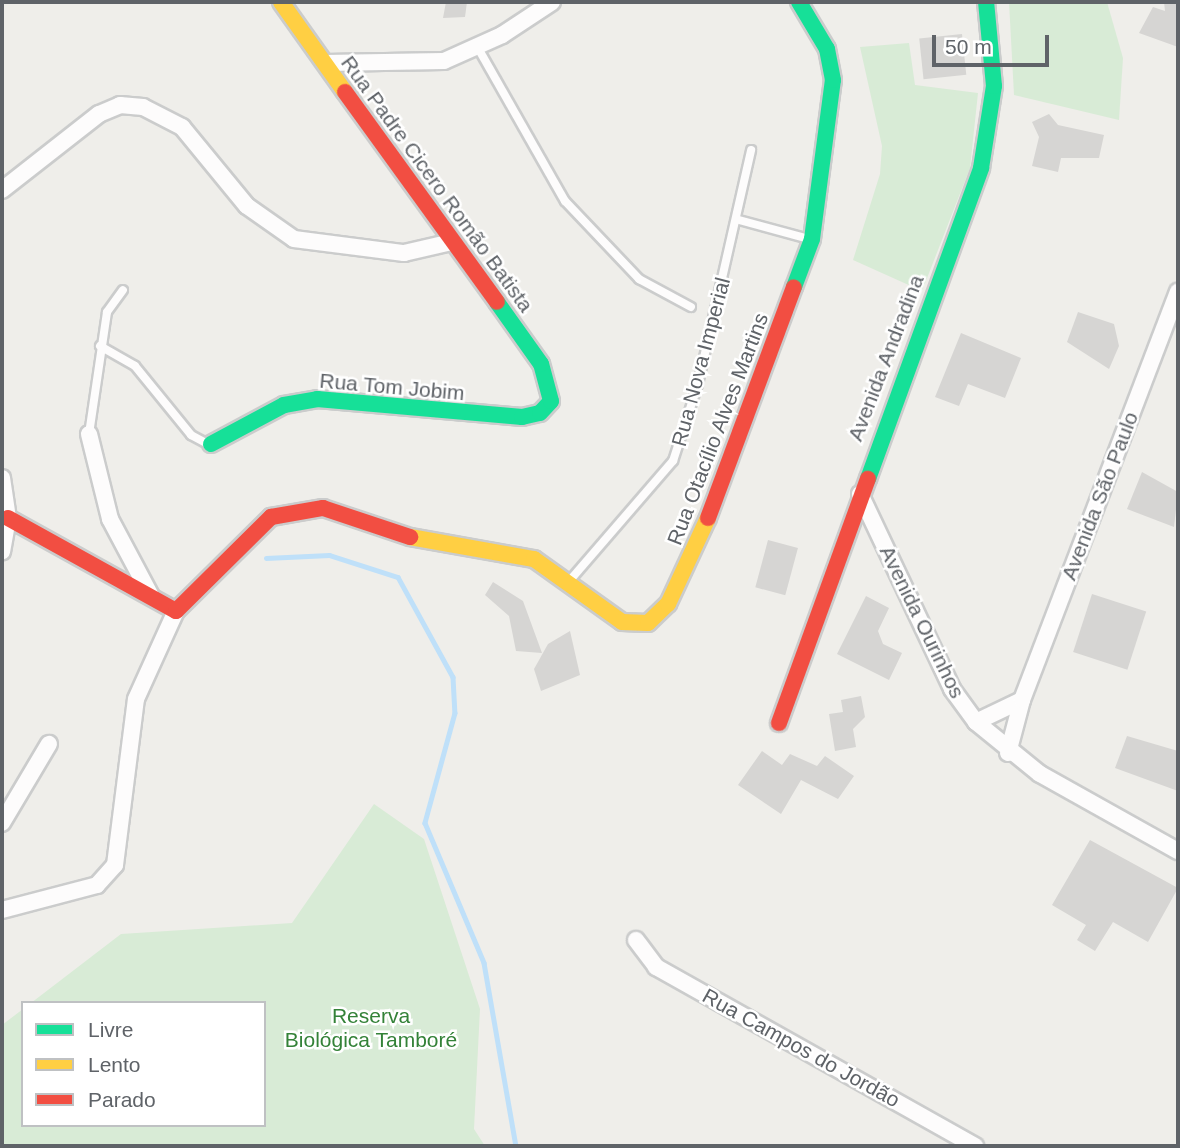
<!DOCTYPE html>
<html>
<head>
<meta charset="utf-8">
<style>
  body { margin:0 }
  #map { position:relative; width:1180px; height:1148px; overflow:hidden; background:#efeeea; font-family:Helvetica,sans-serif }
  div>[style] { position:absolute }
  .green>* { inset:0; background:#d8ebd6 }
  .stream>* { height:4.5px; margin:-2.25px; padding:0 2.25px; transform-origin:2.25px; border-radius:2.25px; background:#bfe0f9 }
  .building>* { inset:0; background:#d6d5d3; transform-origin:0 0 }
  .roads { filter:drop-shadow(2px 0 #cbcccc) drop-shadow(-2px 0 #cbcccc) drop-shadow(0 2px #cbcccc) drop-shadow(0 -2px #cbcccc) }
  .lane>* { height:8px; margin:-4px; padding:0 4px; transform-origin:4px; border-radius:4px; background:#fdfcfc }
  .street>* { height:16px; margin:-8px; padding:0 8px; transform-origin:8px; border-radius:8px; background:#fdfcfc }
  .fast>* { height:16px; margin:-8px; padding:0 8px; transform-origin:8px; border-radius:8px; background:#16e098 }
  .slow>* { height:16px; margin:-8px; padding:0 8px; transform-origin:8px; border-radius:8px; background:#ffcf43 }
  .jam>* { height:16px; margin:-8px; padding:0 8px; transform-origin:8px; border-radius:8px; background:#f24e42 }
  span { translate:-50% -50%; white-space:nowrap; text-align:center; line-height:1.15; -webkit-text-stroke:5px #fff; paint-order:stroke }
  .street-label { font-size:21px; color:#5f6368 }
  .park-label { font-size:21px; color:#348238 }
  .frame { position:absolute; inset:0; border:4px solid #5f6368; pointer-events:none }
  .legend { position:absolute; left:21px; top:1001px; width:245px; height:126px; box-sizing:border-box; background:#fff; border:2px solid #bfc1c3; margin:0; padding:9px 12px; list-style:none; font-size:21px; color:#5f6368 }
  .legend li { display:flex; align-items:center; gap:14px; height:35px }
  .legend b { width:35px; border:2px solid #bfc1c3 }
  .scale { position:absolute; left:932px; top:35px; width:117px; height:32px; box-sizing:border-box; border:4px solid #5f6368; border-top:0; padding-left:9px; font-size:21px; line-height:24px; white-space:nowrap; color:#5f6368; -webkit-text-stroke:5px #fff; paint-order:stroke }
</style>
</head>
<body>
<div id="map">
  <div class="green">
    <i style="clip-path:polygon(1009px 2px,1107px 2px,1123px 58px,1119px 120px,1014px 95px)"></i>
    <i style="clip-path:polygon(909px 43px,915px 85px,978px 93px,970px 168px,922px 291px,853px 260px,880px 174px,882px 146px,860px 47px)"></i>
    <i style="clip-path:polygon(374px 804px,424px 839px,480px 1009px,474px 1129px,485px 1146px,2px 1146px,2px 1025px,23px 1009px,23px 1125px,264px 1125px,264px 1003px,31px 1003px,121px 934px,292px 923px)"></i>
  </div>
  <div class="stream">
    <i style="left:266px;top:558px;width:63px;rotate:-2.7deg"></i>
    <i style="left:329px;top:555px;width:72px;rotate:17.7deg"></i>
    <i style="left:398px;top:577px;width:114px;rotate:61.2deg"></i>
    <i style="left:453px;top:677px;width:36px;rotate:87deg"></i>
    <i style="left:455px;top:713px;width:114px;rotate:105.3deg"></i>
    <i style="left:425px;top:823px;width:152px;rotate:67.1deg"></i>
    <i style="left:484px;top:963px;width:186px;rotate:80.1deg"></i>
  </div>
  <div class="building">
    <i style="clip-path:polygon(446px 2px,467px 2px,465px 17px,443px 18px)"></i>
    <i style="clip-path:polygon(1164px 2px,1178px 2px,1178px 47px,1139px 33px,1153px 7px,1165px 11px)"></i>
    <i style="left:962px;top:34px;width:41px;height:43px;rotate:84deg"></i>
    <i style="clip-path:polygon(1049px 114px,1058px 125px,1104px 135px,1099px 158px,1061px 158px,1058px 172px,1032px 166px,1039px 137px,1032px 122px)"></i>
    <i style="clip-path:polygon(1078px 312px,1114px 324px,1119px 346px,1109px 369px,1067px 342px)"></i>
    <i style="clip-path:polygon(961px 333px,1021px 358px,1005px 398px,968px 384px,959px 406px,935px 397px)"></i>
    <i style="clip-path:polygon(1142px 472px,1178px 492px,1174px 527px,1127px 509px)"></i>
    <i style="left:768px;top:540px;width:31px;height:49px;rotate:15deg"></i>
    <i style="clip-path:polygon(493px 582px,523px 601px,542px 653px,516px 651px,509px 616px,485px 595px)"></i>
    <i style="left:1092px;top:594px;width:57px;height:61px;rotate:18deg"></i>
    <i style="clip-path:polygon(866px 596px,889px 608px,878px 631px,883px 644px,902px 653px,889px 680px,837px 654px)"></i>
    <i style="clip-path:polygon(570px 631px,580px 675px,541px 691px,534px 669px,548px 644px)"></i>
    <i style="clip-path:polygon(861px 696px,865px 717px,853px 729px,856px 747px,835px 751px,829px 714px,843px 712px,841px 700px)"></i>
    <i style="clip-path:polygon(1127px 736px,1178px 751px,1178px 791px,1115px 768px)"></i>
    <i style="clip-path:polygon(762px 751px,782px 765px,790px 754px,817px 766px,825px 756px,854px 776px,838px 799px,801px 780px,781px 814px,738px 785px)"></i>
    <i style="clip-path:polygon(1090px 840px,1178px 888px,1148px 942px,1113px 922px,1095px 951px,1077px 940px,1086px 925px,1052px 905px)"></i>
  </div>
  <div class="roads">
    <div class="lane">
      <i style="left:478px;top:48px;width:176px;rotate:60.4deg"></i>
      <i style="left:565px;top:201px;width:108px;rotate:46.5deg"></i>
      <i style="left:639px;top:279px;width:59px;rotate:28.3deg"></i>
      <i style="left:739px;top:220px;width:73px;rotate:15.2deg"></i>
      <i style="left:100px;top:346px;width:40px;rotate:29.7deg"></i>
      <i style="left:135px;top:366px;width:89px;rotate:50.9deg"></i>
      <i style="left:191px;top:435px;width:19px;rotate:28deg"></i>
      <i style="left:89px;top:434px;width:123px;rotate:-81.6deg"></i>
      <i style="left:107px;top:312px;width:27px;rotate:-54deg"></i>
      <i style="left:571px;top:579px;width:156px;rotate:-49.2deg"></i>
      <i style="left:673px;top:461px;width:81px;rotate:-72deg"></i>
      <i style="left:698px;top:384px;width:240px;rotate:-77.2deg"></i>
    </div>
    <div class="street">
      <i style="left:325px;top:63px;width:119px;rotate:-1deg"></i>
      <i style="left:444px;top:61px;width:64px;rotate:-24.1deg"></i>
      <i style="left:502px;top:35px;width:60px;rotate:-33.4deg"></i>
      <i style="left:2px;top:190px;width:123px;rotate:-38.1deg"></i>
      <i style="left:99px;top:114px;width:23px;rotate:-23deg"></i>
      <i style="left:120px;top:105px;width:23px;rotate:5deg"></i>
      <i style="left:143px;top:107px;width:44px;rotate:27.1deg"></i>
      <i style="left:182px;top:127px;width:102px;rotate:50.6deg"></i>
      <i style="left:247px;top:206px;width:57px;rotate:35.1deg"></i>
      <i style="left:294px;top:239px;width:111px;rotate:7.3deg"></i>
      <i style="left:404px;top:253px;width:49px;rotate:-12.9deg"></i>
      <i style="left:89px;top:434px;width:88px;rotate:76.1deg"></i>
      <i style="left:110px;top:519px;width:87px;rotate:62deg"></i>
      <i style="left:2px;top:478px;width:40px;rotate:81.5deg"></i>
      <i style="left:8px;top:518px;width:34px;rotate:100deg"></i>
      <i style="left:860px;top:494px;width:216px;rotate:64.7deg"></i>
      <i style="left:952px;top:689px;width:41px;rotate:54deg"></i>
      <i style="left:976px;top:722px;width:82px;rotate:39.1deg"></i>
      <i style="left:1040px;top:774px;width:158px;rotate:29.2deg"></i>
      <i style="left:976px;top:722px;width:51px;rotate:-25.6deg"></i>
      <i style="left:1008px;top:753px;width:55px;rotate:-75.2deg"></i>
      <i style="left:1022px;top:700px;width:437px;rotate:-69.1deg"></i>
      <i style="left:2px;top:823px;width:92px;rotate:-59.3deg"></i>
      <i style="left:2px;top:910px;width:98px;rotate:-14.7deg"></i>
      <i style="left:97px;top:885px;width:27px;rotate:-48deg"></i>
      <i style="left:115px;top:865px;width:167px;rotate:-82.8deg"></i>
      <i style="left:136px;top:699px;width:97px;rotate:-65.6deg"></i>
      <i style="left:636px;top:940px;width:34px;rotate:53deg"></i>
      <i style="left:656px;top:967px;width:366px;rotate:29.3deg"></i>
    </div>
    <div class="fast">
      <i style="left:794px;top:287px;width:51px;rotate:-69.4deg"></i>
      <i style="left:812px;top:239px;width:160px;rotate:-82.5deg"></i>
      <i style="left:833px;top:80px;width:32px;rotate:-101deg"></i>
      <i style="left:827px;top:49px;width:55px;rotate:-120.8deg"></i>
      <i style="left:211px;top:444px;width:83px;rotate:-28.1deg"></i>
      <i style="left:284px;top:405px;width:34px;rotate:-10deg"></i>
      <i style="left:317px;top:399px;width:206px;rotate:5deg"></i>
      <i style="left:522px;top:417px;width:18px;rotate:-13deg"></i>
      <i style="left:540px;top:413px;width:16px;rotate:-47deg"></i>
      <i style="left:551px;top:401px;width:38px;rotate:-105deg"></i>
      <i style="left:541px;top:364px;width:76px;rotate:-125.4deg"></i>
      <i style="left:868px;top:479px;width:331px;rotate:-70deg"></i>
      <i style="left:981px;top:168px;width:83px;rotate:-81deg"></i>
      <i style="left:994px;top:86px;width:84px;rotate:-95.4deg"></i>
    </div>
    <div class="slow">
      <i style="left:281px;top:2px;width:110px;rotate:54.6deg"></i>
      <i style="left:410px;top:537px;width:126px;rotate:10.1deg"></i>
      <i style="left:534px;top:559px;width:108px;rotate:35.6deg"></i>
      <i style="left:622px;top:622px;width:26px;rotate:2deg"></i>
      <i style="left:648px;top:623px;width:28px;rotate:-44deg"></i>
      <i style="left:668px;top:604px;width:95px;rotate:-65.1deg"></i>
    </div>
    <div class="jam">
      <i style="left:345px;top:92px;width:259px;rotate:54.1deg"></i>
      <i style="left:8px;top:518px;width:192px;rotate:29deg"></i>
      <i style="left:176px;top:611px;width:134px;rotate:-44.7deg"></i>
      <i style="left:271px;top:517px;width:53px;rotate:-9.8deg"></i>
      <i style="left:323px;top:508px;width:92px;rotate:18.4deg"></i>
      <i style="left:708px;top:518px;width:246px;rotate:-69.6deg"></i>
      <i style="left:779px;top:723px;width:260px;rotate:-70deg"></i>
    </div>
  </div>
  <div class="street-label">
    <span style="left:437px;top:184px;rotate:54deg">Rua Padre Cicero Romão Batista</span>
    <span style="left:886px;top:358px;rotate:-69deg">Avenida Andradina</span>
    <span style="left:701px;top:362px;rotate:-75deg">Rua Nova Imperial</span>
    <span style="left:392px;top:387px;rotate:5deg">Rua Tom Jobim</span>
    <span style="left:718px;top:429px;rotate:-69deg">Rua Otacílio Alves Martins</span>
    <span style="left:1100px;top:496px;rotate:-69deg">Avenida São Paulo</span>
    <span style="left:922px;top:622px;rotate:64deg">Avenida Ourinhos</span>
    <span style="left:801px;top:1048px;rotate:29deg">Rua Campos do Jordão</span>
  </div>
  <div class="park-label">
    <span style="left:371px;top:1028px">Reserva<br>Biológica Tamboré</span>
  </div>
  <div class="frame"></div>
  <ul class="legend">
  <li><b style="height:9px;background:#16e098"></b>Livre</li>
  <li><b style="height:9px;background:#ffcf43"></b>Lento</li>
  <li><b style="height:9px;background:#f24e42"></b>Parado</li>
  </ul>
  <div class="scale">50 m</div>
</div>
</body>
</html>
